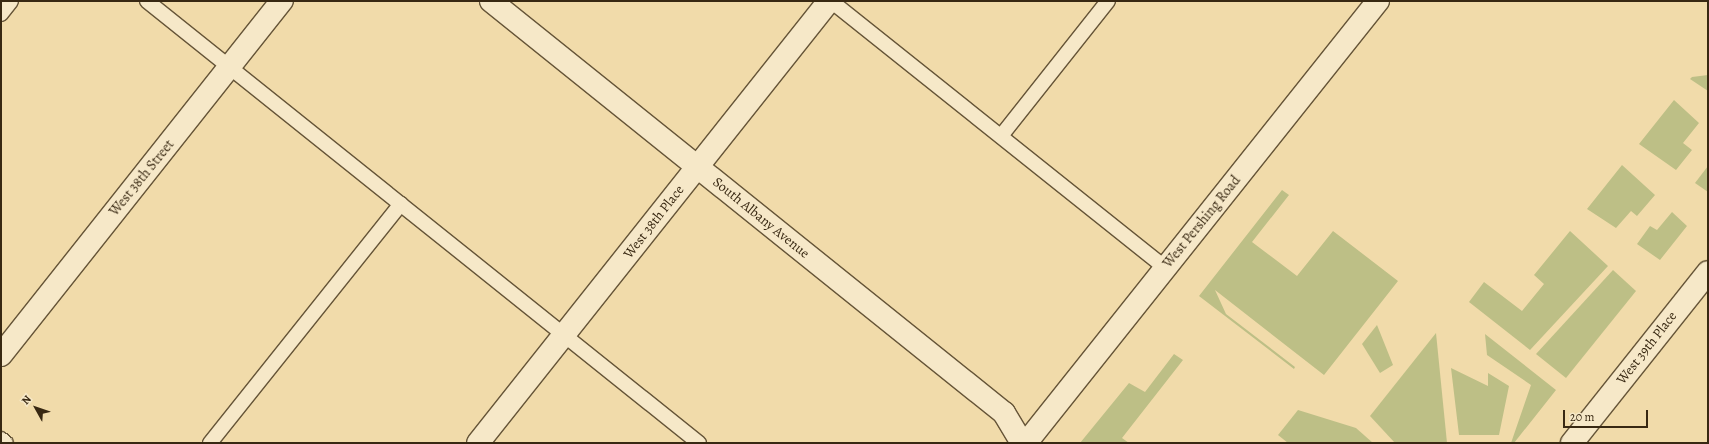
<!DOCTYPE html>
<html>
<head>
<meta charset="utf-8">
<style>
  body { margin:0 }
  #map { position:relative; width:1709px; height:444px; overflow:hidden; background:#f1dbaa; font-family:Alegreya,serif }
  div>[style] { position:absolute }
  .green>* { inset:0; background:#bdbf86 }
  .roads { filter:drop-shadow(1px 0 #665538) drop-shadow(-1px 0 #665538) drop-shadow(0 1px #665538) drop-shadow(0 -1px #665538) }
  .service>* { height:14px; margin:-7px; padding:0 7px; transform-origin:7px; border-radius:7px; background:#f6e8c8 }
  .minor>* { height:22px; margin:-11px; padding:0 11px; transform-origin:11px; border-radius:11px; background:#f6e8c8 }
  .tertiary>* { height:22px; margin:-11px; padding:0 11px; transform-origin:11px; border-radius:11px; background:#f6e8c8 }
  span { translate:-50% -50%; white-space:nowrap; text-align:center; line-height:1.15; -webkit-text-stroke:4px #f6e8c8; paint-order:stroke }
  .street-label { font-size:14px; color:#382812 }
  .frame { position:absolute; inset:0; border:2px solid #382812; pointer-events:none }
  .north { position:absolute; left:16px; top:388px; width:40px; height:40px; -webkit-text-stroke:3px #f6e8c8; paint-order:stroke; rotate:310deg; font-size:11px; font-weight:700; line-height:16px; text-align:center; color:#382812 }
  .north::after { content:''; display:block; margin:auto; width:14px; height:18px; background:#382812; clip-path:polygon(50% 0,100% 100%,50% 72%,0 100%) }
  .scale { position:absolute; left:1563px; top:410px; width:85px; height:18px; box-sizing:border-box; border:2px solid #382812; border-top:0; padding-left:5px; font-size:12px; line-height:14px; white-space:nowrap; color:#382812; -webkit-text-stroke:3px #f6e8c8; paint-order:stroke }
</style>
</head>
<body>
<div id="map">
  <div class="green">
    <i style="clip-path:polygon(1708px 75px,1708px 91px,1690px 79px,1692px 77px)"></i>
    <i style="clip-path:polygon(1674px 100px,1699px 123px,1683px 143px,1692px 150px,1676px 170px,1639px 144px)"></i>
    <i style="clip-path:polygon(1622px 165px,1655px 195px,1637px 216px,1631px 211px,1616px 228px,1587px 209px)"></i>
    <i style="clip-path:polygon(1708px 166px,1708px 192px,1695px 183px)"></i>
    <i style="clip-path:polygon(1282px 190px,1289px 195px,1252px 242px,1297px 276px,1333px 231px,1398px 281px,1324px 375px,1215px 290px,1226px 314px,1295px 367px,1294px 369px,1199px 296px)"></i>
    <i style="clip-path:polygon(1672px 212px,1687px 226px,1660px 260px,1637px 244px,1650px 226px,1657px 230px)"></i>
    <i style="clip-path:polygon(1570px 231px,1608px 266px,1530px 350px,1469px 302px,1484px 282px,1522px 311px,1544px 284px,1534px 275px)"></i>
    <i style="clip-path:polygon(1613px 270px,1636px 291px,1566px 378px,1536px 354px)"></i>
    <i style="clip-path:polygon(1377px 325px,1393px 365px,1380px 373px,1362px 344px)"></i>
    <i style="clip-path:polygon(1436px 333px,1447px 443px,1395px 443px,1370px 416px)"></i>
    <i style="clip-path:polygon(1485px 334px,1556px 390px,1514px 443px,1511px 443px,1531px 385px,1487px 355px)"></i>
    <i style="clip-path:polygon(1174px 354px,1183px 360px,1122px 438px,1129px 443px,1080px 443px,1129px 383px,1145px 392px)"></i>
    <i style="clip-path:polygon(1451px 368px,1488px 386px,1488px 373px,1509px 386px,1499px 435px,1459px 435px)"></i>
    <i style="clip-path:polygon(1298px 410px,1356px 428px,1373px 443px,1288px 443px,1278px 435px)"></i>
  </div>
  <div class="roads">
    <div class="service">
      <i style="left:147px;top:1px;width:707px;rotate:38.69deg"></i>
      <i style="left:831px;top:1px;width:428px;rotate:38.6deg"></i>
      <i style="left:1px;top:14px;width:16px;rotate:-52deg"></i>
      <i style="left:1001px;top:136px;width:172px;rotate:-51.6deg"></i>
      <i style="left:1px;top:439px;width:6px;rotate:39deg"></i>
      <i style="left:210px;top:443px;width:306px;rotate:-51.4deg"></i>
    </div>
    <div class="minor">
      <i style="left:491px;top:1px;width:658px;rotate:38.77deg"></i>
      <i style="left:1004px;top:413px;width:35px;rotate:59deg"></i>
      <i style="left:1px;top:355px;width:452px;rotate:-51.6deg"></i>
      <i style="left:478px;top:443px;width:564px;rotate:-51.55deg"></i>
      <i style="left:1572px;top:443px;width:218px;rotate:-51.5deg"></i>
    </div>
    <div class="tertiary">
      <i style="left:1026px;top:443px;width:565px;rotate:-51.47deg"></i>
    </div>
  </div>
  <div class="street-label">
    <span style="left:142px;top:178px;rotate:-51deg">West 38th Street</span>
    <span style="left:761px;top:218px;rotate:39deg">South Albany Avenue</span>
    <span style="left:654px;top:222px;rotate:-52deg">West 38th Place</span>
    <span style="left:1202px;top:222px;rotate:-51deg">West Pershing Road</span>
    <span style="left:1647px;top:348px;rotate:-52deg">West 39th Place</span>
  </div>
  <div class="frame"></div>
  <div class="north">N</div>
  <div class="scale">20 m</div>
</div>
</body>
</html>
